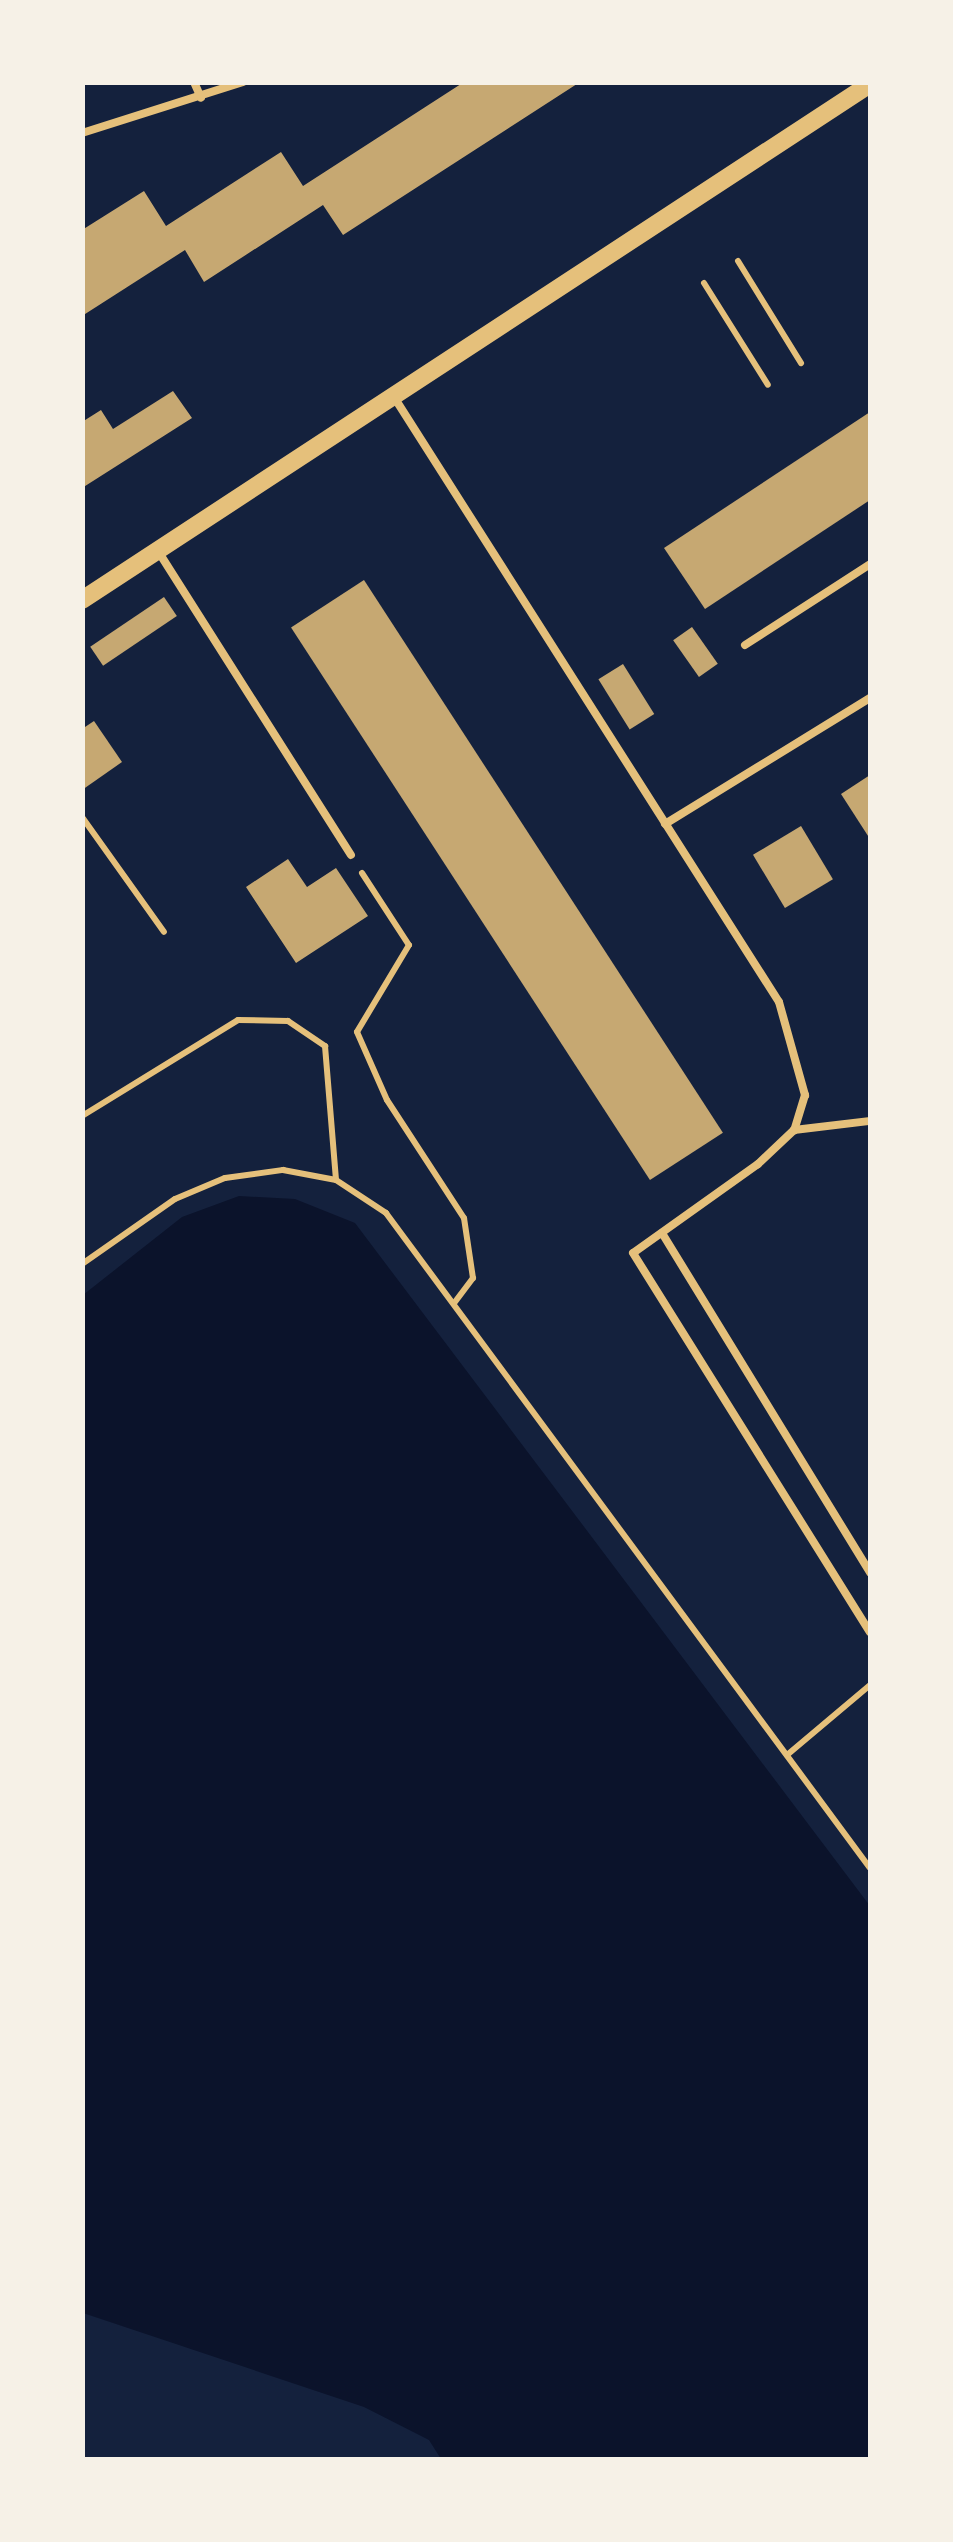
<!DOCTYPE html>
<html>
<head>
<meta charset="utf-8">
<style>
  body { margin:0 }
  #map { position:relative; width:953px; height:2542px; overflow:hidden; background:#14213d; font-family:Helvetica,sans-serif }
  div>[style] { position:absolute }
  .water>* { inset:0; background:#0b132b }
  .building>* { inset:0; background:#c6a872; transform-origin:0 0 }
  .path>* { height:6px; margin:-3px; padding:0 3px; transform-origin:3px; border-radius:3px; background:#e5c07b }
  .service>* { height:8px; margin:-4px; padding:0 4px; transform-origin:4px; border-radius:4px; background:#e5c07b }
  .tertiary>* { height:18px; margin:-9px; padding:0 9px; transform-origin:9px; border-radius:9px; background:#e5c07b }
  span { translate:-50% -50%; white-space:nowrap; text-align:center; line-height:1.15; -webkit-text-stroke:10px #f6f1e7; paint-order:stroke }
  .frame { position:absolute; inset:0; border:85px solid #f6f1e7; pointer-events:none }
</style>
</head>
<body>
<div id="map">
  <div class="water">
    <i style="clip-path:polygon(239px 1196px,295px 1199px,355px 1223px,870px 1906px,870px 2459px,441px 2459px,429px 2440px,364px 2407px,83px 2313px,83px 1295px,182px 1217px)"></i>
  </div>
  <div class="building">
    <i style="clip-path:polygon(464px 82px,580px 82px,343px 235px,323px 205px,204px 282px,185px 250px,82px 316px,82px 230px,144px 191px,166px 226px,281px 152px,303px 186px)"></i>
    <i style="clip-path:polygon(173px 391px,192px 418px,82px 488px,82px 422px,101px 410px,113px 429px)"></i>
    <i style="clip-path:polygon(870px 412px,870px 500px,705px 609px,664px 548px)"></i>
    <i style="left:364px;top:580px;width:659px;height:87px;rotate:57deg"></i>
    <i style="left:164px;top:597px;width:23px;height:89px;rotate:56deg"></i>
    <i style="left:692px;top:627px;width:45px;height:23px;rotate:55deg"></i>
    <i style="left:623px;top:664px;width:59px;height:29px;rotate:58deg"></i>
    <i style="clip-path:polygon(94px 721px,122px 762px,82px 790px,82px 729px)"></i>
    <i style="clip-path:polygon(870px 775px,870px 839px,841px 794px)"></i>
    <i style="left:801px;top:826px;width:62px;height:56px;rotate:59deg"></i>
    <i style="clip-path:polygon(288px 859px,307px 887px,336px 868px,368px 916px,296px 963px,246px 887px)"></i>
  </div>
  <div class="path">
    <i style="left:738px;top:261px;width:120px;rotate:58.3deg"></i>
    <i style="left:704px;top:283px;width:120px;rotate:57.9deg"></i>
    <i style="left:82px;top:817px;width:141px;rotate:54.5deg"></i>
    <i style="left:362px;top:873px;width:86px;rotate:56.9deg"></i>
    <i style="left:409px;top:945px;width:101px;rotate:120.9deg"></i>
    <i style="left:357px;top:1032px;width:74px;rotate:66.2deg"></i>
    <i style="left:387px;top:1100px;width:141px;rotate:56.9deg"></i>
    <i style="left:464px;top:1218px;width:61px;rotate:81.5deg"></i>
    <i style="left:473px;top:1278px;width:30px;rotate:127deg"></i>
    <i style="left:82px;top:1116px;width:183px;rotate:-31.6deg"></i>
    <i style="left:238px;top:1020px;width:50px;rotate:1.1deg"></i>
    <i style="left:288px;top:1021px;width:45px;rotate:34deg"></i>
    <i style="left:325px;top:1046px;width:134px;rotate:85.3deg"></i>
    <i style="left:82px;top:1264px;width:113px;rotate:-35deg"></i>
    <i style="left:175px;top:1199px;width:54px;rotate:-22.8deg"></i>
    <i style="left:225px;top:1178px;width:59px;rotate:-7.9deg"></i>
    <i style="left:283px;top:1170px;width:54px;rotate:10.7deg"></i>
    <i style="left:336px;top:1180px;width:60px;rotate:33.4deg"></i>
    <i style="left:386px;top:1213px;width:814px;rotate:53.54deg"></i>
    <i style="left:787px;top:1755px;width:109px;rotate:-40.1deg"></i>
  </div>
  <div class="service">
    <i style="left:194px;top:82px;width:17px;rotate:66deg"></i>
    <i style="left:82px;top:133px;width:169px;rotate:-17.6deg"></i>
    <i style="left:394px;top:397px;width:717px;rotate:57.53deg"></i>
    <i style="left:779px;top:1002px;width:97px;rotate:74.4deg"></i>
    <i style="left:805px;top:1095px;width:37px;rotate:107deg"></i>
    <i style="left:794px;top:1130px;width:50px;rotate:136.6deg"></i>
    <i style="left:758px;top:1164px;width:153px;rotate:144.5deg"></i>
    <i style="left:633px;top:1253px;width:447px;rotate:58deg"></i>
    <i style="left:158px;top:551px;width:360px;rotate:57.6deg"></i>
    <i style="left:745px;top:645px;width:149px;rotate:-32.9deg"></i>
    <i style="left:665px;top:824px;width:241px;rotate:-31.6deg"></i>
    <i style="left:794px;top:1130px;width:77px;rotate:-6.8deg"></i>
    <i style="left:662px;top:1233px;width:399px;rotate:58.5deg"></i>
  </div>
  <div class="tertiary">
    <i style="left:82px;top:600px;width:942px;rotate:-33.22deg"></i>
  </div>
  <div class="frame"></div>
</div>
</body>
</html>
